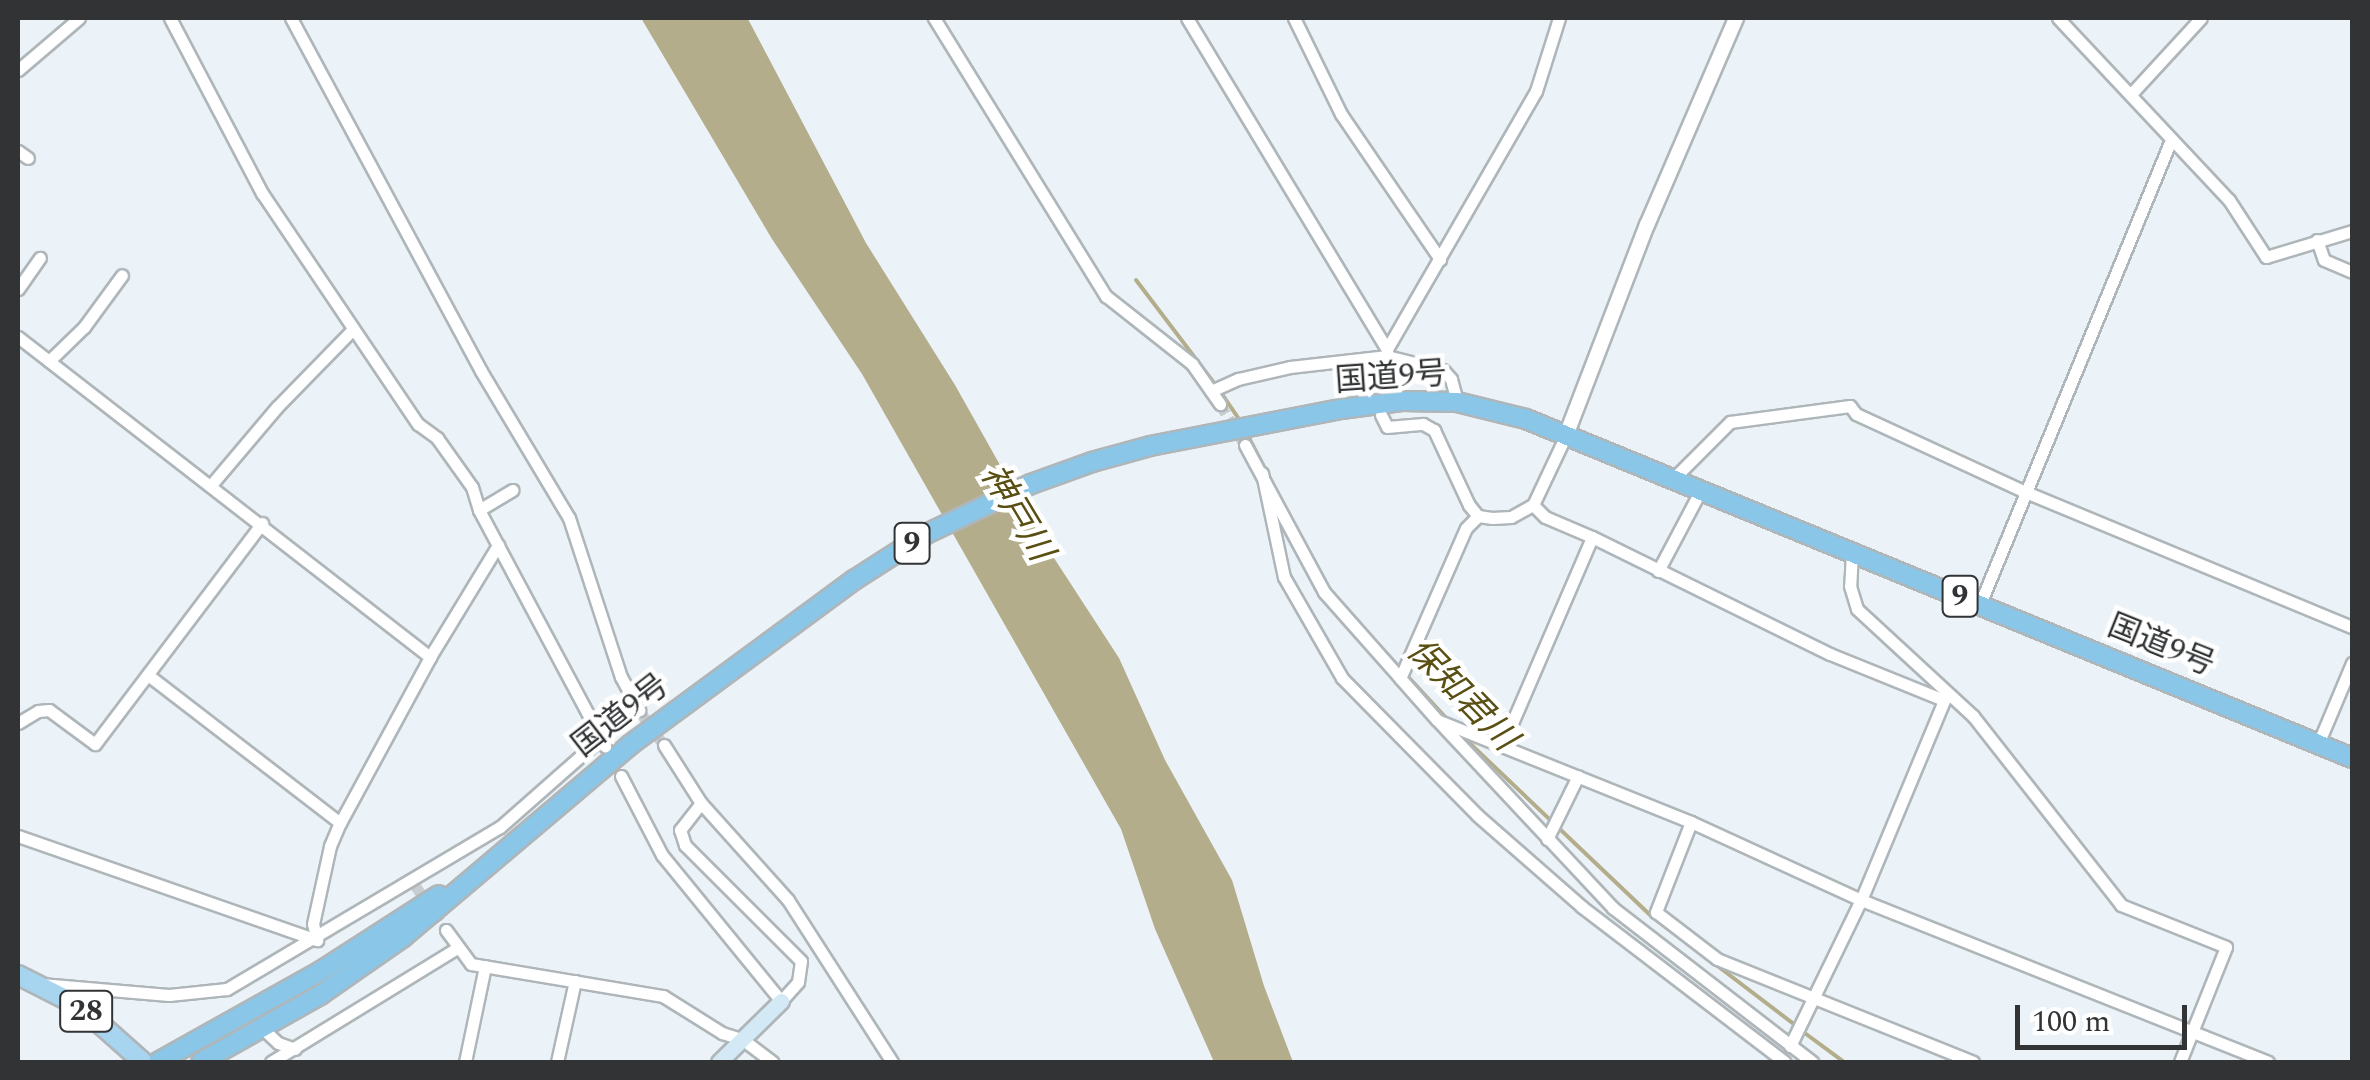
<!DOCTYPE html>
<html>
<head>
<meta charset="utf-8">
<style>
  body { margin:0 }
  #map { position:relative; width:2370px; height:1080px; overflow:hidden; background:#ecf3f8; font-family:Spectral,"Noto Sans JP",serif }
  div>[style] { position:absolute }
  .water>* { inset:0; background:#b3ad8b }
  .stream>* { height:4px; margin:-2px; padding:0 2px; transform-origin:2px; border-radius:2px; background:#b3ad8b }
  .minor-tunnel>* { height:11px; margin-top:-5.5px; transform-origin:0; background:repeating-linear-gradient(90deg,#c7cdd1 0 11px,transparent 0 16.5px) }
  .roads { filter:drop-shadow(2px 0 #afb6ba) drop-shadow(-2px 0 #afb6ba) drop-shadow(0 2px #afb6ba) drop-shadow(0 -2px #afb6ba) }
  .minor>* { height:11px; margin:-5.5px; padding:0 5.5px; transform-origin:5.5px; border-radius:5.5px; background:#fff }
  .tertiary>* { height:14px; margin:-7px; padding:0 7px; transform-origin:7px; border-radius:7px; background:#fff }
  .secondary>* { height:15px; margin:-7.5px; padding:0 7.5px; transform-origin:7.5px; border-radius:7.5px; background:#d3e9f6 }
  .primary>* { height:18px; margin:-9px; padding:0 9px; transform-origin:9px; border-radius:9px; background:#a7d4ee }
  .trunk>* { height:18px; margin:-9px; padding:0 9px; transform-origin:9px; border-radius:9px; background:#8ac6e8 }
  span { translate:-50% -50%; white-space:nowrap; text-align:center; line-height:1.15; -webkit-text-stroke:9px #fff; paint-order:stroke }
  .shield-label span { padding:2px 8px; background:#fff; border:2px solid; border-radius:8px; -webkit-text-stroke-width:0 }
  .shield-label { font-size:30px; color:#313335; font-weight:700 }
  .street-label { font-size:32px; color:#313335 }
  .water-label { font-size:35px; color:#594f13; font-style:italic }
  .frame { position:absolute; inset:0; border:20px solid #313335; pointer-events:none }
  .scale { position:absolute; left:2015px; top:1005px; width:172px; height:45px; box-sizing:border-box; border:5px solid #313335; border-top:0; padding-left:12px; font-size:30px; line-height:35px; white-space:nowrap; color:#313335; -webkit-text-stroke:8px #fff; paint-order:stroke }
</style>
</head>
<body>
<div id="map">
  <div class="water">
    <i style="clip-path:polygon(641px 18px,748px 19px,866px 243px,955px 385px,1041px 538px,1119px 658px,1165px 760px,1232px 880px,1264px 986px,1293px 1062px,1214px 1062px,1155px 929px,1121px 829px,862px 374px,772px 239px)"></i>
  </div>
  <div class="stream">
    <i style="left:1136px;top:280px;width:131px;rotate:52.8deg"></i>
    <i style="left:1220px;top:391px;width:36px;rotate:56deg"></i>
    <i style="left:1247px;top:434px;width:100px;rotate:62.7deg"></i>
    <i style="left:1378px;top:644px;width:100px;rotate:47.4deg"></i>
    <i style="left:1459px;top:733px;width:265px;rotate:43.6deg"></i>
    <i style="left:1651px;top:916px;width:50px;rotate:36.9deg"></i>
    <i style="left:1715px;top:964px;width:101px;rotate:37.3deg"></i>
    <i style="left:1802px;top:1031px;width:52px;rotate:36.4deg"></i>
  </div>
  <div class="minor-tunnel">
    <i style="left:1220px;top:404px;width:48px;rotate:58.6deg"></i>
    <i style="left:639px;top:710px;width:43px;rotate:54.5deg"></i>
    <i style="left:415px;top:885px;width:55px;rotate:55.4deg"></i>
  </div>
  <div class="roads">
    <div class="minor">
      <i style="left:170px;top:18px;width:198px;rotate:62.3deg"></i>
      <i style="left:262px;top:193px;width:279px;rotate:56deg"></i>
      <i style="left:418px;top:424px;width:24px;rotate:36deg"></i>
      <i style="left:437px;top:438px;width:60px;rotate:54.5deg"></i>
      <i style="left:472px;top:487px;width:24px;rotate:73deg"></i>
      <i style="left:479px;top:510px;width:268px;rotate:61.9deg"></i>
      <i style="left:291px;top:18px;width:401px;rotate:61.7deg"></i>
      <i style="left:481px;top:371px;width:171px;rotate:59.1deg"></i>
      <i style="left:569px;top:518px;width:167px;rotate:71.9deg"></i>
      <i style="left:621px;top:677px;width:38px;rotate:61deg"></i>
      <i style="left:934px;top:18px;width:327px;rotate:58.3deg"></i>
      <i style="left:1106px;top:296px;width:110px;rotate:38.3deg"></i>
      <i style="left:1192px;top:364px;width:49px;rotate:55deg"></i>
      <i style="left:1187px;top:18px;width:387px;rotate:58.9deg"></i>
      <i style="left:1387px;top:349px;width:7px;rotate:90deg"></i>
      <i style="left:1294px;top:18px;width:107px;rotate:63.9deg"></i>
      <i style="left:1341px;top:114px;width:176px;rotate:55.7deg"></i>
      <i style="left:2058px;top:18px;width:250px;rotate:46.8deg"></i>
      <i style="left:2229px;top:200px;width:68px;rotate:57deg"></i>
      <i style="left:2266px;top:257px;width:90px;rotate:-16.8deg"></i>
      <i style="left:18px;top:70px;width:80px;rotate:-40.4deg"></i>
      <i style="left:2131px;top:94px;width:103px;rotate:-47.4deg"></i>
      <i style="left:18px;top:151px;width:12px;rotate:35deg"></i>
      <i style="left:2317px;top:240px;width:21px;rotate:71deg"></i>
      <i style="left:2324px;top:260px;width:30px;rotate:23deg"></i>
      <i style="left:18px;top:289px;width:38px;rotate:-55deg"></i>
      <i style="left:18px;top:337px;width:522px;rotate:37.84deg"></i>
      <i style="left:1387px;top:349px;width:298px;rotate:-60deg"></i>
      <i style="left:1536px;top:91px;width:77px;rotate:-72.5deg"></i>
      <i style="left:1371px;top:358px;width:29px;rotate:82deg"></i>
      <i style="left:49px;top:361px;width:49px;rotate:-44.2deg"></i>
      <i style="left:84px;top:327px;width:64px;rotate:-53.8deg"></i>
      <i style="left:1211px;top:391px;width:30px;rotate:-24deg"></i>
      <i style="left:1238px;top:379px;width:53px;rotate:-13deg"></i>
      <i style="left:1290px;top:367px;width:98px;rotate:-6.5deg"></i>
      <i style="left:1387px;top:356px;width:58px;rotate:14deg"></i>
      <i style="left:1443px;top:370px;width:12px;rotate:48deg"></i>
      <i style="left:1451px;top:379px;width:24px;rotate:75deg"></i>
      <i style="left:1381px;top:415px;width:13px;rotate:63deg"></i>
      <i style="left:1387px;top:427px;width:36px;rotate:-5deg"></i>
      <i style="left:1423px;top:424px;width:13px;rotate:29deg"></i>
      <i style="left:1434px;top:430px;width:83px;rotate:65deg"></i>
      <i style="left:1469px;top:505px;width:14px;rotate:51deg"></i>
      <i style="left:1478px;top:516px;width:14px;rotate:8deg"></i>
      <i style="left:1492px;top:518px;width:19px;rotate:-3deg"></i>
      <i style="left:1511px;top:517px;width:25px;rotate:-29deg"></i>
      <i style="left:1533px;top:505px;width:80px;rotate:-64.7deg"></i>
      <i style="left:1245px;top:445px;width:167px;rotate:61.7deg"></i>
      <i style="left:1324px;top:592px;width:115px;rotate:48.5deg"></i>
      <i style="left:1262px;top:473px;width:106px;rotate:78.1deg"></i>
      <i style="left:1284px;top:577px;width:116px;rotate:60.1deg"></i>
      <i style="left:1342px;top:678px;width:192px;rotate:45.4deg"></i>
      <i style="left:1477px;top:815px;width:140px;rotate:41.2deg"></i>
      <i style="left:1582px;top:907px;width:255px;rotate:37.4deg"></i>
      <i style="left:1675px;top:477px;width:78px;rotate:-45deg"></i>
      <i style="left:1730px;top:422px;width:121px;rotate:-7.6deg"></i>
      <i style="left:1850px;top:406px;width:10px;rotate:53deg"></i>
      <i style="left:1856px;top:414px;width:189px;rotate:24.7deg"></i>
      <i style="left:2028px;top:493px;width:351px;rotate:22.5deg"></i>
      <i style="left:211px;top:485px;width:102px;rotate:-49.8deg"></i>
      <i style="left:277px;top:407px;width:109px;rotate:-45.7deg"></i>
      <i style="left:479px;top:510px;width:39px;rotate:-31deg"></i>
      <i style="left:1478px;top:516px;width:17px;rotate:135deg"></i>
      <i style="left:1466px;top:528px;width:164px;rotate:113.7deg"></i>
      <i style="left:1400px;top:678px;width:56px;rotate:48.6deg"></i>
      <i style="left:1437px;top:720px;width:274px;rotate:21.9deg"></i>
      <i style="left:1691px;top:822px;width:187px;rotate:24.6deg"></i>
      <i style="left:1861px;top:900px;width:438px;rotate:21.7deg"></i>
      <i style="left:1592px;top:537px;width:265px;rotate:26.2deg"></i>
      <i style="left:1830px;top:654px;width:123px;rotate:22deg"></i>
      <i style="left:1852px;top:552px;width:34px;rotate:93deg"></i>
      <i style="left:1850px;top:586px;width:24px;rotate:73deg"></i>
      <i style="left:1857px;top:609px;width:158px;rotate:42.7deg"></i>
      <i style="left:1973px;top:716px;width:240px;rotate:51.9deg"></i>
      <i style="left:2121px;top:905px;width:113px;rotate:21.8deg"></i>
      <i style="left:2226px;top:947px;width:124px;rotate:111.8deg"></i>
      <i style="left:1658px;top:571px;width:94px;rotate:-62.1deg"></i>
      <i style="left:1980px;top:604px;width:502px;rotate:-67.63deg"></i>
      <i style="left:148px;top:675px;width:242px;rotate:37.6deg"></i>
      <i style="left:18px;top:723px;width:23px;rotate:-31deg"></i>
      <i style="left:38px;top:711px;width:11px;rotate:-5deg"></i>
      <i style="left:49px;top:710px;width:57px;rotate:36.5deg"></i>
      <i style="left:95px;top:744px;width:277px;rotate:-52.9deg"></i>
      <i style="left:1440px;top:723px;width:253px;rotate:46.9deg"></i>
      <i style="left:1613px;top:908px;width:252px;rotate:37.7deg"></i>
      <i style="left:1503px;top:744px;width:225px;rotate:-66.7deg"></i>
      <i style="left:1592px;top:537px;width:51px;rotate:-156.9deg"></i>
      <i style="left:1545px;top:517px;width:17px;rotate:-135deg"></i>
      <i style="left:2318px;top:744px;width:88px;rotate:-67.2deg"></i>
      <i style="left:664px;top:745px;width:69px;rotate:57.5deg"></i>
      <i style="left:701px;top:803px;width:130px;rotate:48.1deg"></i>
      <i style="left:788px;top:900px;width:193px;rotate:57.3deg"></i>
      <i style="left:621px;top:776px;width:89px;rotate:62.6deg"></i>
      <i style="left:662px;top:855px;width:188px;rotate:50.8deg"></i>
      <i style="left:781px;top:1001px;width:25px;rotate:-48deg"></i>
      <i style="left:798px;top:982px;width:21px;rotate:-82deg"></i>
      <i style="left:801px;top:961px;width:164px;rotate:-135deg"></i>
      <i style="left:685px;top:845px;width:16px;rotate:-108deg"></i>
      <i style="left:680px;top:830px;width:34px;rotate:-52deg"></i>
      <i style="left:1691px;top:822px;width:97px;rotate:111.3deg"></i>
      <i style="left:1656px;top:912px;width:77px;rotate:37.6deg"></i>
      <i style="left:1717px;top:959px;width:276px;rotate:21.9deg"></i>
      <i style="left:18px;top:836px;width:317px;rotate:19.2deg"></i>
      <i style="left:1547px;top:839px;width:70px;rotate:-63.8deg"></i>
      <i style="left:446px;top:930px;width:42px;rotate:53.7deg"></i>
      <i style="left:471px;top:964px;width:195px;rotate:9.5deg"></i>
      <i style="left:663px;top:996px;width:70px;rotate:32.1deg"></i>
      <i style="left:722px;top:1033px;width:21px;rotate:17deg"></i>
      <i style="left:742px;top:1039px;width:38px;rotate:37deg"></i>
      <i style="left:317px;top:940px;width:16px;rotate:-104deg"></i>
      <i style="left:313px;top:924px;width:80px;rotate:-77.7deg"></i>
      <i style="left:330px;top:846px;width:25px;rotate:-67deg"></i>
      <i style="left:340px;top:823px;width:189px;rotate:-61.5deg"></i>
      <i style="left:430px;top:657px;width:131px;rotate:-58.7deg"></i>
      <i style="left:41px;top:984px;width:128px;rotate:4.9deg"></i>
      <i style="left:169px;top:995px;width:58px;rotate:-5.9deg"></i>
      <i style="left:227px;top:989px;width:317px;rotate:-30.7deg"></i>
      <i style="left:500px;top:827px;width:135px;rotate:-41.4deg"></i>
      <i style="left:262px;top:1028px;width:22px;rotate:43deg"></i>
      <i style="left:278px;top:1043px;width:18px;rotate:19deg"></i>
      <i style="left:1790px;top:1046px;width:162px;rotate:-64.1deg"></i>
      <i style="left:1861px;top:900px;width:224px;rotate:-67.4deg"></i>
      <i style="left:271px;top:1062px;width:218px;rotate:-31.5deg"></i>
      <i style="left:465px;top:1062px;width:98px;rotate:-78.2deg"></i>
      <i style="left:557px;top:1062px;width:83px;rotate:-77.5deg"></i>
    </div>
    <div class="tertiary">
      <i style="left:1567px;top:433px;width:223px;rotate:-69deg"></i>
      <i style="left:1647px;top:225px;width:225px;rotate:-66.7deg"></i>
    </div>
    <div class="secondary">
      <i style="left:719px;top:1062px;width:87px;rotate:-44.5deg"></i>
    </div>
    <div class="primary">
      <i style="left:18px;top:975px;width:71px;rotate:26.9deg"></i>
      <i style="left:81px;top:1007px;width:83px;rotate:41.6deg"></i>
    </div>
    <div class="trunk">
      <i style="left:158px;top:1062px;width:187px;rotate:-29.2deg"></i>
      <i style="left:321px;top:971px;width:140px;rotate:-32.8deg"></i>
      <i style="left:201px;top:1062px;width:137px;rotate:-29.4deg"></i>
      <i style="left:320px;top:995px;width:101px;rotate:-34.9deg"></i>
      <i style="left:403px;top:937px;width:297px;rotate:-40.2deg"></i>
      <i style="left:630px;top:745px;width:278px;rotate:-36.4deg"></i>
      <i style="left:854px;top:580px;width:85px;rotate:-32.6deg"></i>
      <i style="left:926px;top:534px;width:116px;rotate:-25.5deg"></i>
      <i style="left:1031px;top:484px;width:65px;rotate:-19.8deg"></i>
      <i style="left:1092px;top:462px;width:60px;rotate:-15.4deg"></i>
      <i style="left:1150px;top:446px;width:195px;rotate:-11deg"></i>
      <i style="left:1341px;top:409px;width:63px;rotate:-7.4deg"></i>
      <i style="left:1403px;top:401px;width:54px;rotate:1.1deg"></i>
      <i style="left:1457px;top:402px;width:71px;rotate:13.8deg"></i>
      <i style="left:1526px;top:419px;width:893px;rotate:22.31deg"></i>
    </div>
  </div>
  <div class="shield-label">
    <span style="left:912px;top:543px">9</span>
    <span style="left:1960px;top:596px">9</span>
    <span style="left:86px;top:1011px">28</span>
  </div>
  <div class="street-label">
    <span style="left:1391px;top:378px;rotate:-4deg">国道9号</span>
    <span style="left:2161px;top:646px;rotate:22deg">国道9号</span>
    <span style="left:621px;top:716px;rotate:-38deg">国道9号</span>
  </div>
  <div class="water-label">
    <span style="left:1016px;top:513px;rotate:59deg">神戸川</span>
    <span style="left:1461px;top:695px;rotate:46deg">保知君川</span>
  </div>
  <div class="frame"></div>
  <div class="scale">100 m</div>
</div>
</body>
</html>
